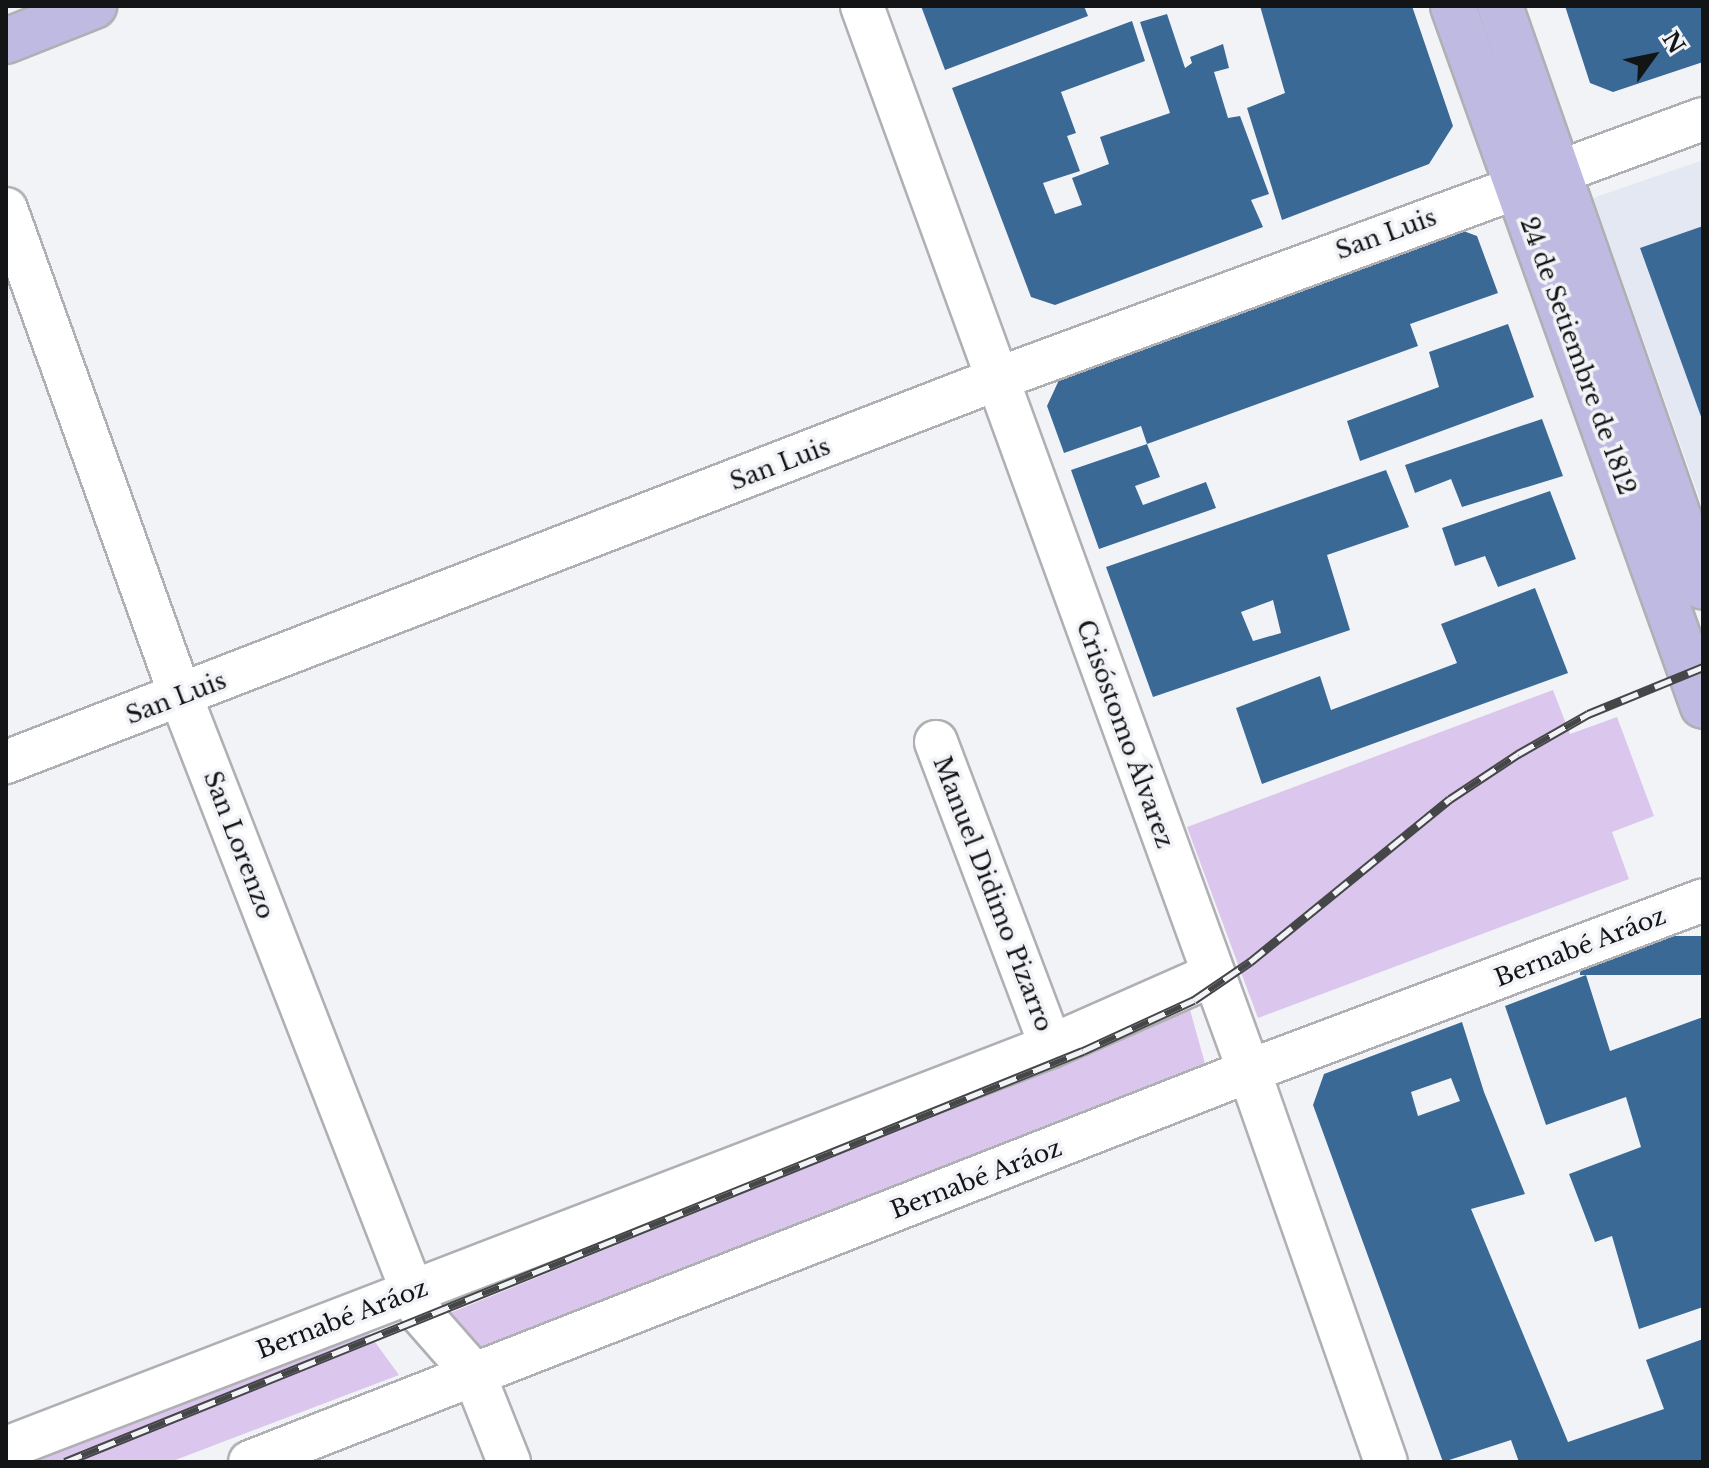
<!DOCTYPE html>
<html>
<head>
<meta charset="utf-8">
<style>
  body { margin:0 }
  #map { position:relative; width:1709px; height:1468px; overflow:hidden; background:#f2f3f7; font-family:"Libre Baskerville",serif }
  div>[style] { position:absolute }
  .built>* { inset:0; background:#e4e8f3 }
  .green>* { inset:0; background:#dbc6ee }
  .building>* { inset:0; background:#3b6996; transform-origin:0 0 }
  .roads { filter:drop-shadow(2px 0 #afb0b3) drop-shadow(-2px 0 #afb0b3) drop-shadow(0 2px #afb0b3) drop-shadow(0 -2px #afb0b3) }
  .minor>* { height:42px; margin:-21px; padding:0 21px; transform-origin:21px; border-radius:21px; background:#fff }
  .major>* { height:44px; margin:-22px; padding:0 22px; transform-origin:22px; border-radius:22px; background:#bfbae1 }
  .rail>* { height:9px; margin-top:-4.5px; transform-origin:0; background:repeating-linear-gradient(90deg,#f2f3f7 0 18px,#454647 0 36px); box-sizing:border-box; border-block:2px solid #454647 }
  span { translate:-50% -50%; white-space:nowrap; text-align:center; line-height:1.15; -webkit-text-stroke:7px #f2f3f7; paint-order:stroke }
  .street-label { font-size:24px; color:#131415 }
  .frame { position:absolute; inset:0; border:8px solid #131415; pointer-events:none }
  .north { position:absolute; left:1613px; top:16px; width:80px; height:80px; -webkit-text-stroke:6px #f2f3f7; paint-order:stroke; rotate:57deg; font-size:22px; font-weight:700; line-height:32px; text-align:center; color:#131415 }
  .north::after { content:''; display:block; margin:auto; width:28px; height:36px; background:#131415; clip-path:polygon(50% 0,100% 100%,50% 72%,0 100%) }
</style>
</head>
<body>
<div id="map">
  <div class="built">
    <i style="clip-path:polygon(1703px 160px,1703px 508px,1593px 198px)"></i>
  </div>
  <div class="green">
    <i style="clip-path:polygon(1553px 690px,1570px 734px,1617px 717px,1654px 816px,1612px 832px,1629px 879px,1258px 1018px,1187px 827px)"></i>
    <i style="clip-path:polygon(1190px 1010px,1206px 1067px,449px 1365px,416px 1327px)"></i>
    <i style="clip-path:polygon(364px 1327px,399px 1375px,170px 1462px,15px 1462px)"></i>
  </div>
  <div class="building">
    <i style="clip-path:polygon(921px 6px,1084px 6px,1088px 16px,945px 70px)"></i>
    <i style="clip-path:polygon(1260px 6px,1412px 6px,1453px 126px,1429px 164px,1282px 220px,1247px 108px,1285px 93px)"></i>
    <i style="clip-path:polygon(1565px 6px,1703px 6px,1703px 62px,1613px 92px,1590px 83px)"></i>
    <i style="clip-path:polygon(1167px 14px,1185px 68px,1192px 63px,1190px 57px,1223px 44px,1229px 68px,1214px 72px,1228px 118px,1240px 116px,1269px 194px,1251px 200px,1263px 227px,1055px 305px,1031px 297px,952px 88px,1132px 21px,1145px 61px,1061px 92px,1076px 133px,1067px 136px,1080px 171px,1043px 183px,1055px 214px,1082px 205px,1072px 178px,1109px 164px,1100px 137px,1170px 113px,1140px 22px)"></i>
    <i style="clip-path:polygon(1703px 226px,1703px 422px,1640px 248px)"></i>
    <i style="clip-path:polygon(1458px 229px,1477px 236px,1498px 293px,1410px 324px,1418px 346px,1147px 444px,1141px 426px,1064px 453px,1047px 406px,1059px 380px)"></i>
    <i style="clip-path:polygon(1508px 324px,1534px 397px,1360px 461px,1347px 421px,1439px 387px,1429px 352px)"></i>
    <i style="clip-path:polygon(1542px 419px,1563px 476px,1462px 507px,1451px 479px,1415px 493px,1405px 465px)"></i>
    <i style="clip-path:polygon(1147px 444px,1160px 477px,1135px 486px,1143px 505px,1206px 482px,1216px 508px,1099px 549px,1071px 470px)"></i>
    <i style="clip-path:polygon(evenodd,1386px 470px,1409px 527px,1327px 555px,1350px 630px,1153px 697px,1106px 567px,1386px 470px,1273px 600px,1281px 633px,1253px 641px,1241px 612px,1273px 600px)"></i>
    <i style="clip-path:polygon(1550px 491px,1576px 559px,1498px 587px,1485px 556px,1455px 566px,1442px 528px)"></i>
    <i style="clip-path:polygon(1535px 588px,1568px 673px,1262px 784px,1236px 708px,1320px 676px,1331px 710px,1457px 663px,1441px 624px)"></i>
    <i style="left:1703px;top:936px;width:39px;height:123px;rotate:90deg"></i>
    <i style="clip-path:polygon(1586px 975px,1610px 1051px,1703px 1017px,1703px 1307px,1639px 1329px,1612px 1236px,1595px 1242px,1569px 1174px,1641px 1147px,1626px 1097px,1546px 1125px,1505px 1006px)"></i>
    <i style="clip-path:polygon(evenodd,1462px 1022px,1484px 1092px,1525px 1194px,1471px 1209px,1568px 1442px,1664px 1409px,1646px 1360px,1703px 1339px,1703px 1462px,1519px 1462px,1511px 1440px,1443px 1462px,1313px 1105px,1324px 1074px,1462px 1022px,1451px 1078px,1460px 1101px,1418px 1116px,1411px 1092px,1451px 1078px)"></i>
  </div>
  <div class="roads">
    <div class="minor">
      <i style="left:862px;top:6px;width:1133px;rotate:70.03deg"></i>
      <i style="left:1249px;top:1071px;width:414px;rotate:70.7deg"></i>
      <i style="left:6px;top:209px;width:518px;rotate:70.27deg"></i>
      <i style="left:181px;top:697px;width:637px;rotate:68.75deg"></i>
      <i style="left:412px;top:1291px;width:27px;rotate:66deg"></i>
      <i style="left:423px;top:1316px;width:77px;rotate:48.7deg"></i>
      <i style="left:474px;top:1374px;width:95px;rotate:68.3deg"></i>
      <i style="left:936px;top:742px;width:325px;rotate:69.3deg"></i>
      <i style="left:6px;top:762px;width:1062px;rotate:-21.13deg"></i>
      <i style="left:997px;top:379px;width:752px;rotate:-20.22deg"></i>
      <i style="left:6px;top:1448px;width:1120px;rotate:-21.04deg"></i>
      <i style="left:1051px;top:1046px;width:176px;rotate:-23.8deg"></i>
      <i style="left:250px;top:1462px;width:1073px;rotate:-21.37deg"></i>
      <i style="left:1249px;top:1071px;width:485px;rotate:-20.6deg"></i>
    </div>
    <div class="major">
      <i style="left:1453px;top:6px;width:743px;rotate:70.35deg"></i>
      <i style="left:1500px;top:6px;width:615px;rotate:70.74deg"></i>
      <i style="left:6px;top:41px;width:95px;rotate:-21.7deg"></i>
    </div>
  </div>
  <div class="rail">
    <i style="left:65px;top:1462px;width:1098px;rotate:-21.99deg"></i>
    <i style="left:1083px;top:1051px;width:122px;rotate:-24.7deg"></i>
    <i style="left:1194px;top:1000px;width:68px;rotate:-34.2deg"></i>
    <i style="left:1250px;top:962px;width:258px;rotate:-39.2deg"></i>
    <i style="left:1450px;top:799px;width:82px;rotate:-33.5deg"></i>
    <i style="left:1518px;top:754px;width:81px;rotate:-29.7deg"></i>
    <i style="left:1588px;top:714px;width:124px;rotate:-22.2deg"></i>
  </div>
  <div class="street-label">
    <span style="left:1386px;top:234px;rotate:-20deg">San Luis</span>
    <span style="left:1578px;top:356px;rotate:70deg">24 de Setiembre de 1812</span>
    <span style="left:780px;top:464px;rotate:-21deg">San Luis</span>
    <span style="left:176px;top:698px;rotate:-21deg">San Luis</span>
    <span style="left:1125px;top:734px;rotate:70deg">Crisóstomo Álvarez</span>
    <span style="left:239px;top:845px;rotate:69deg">San Lorenzo</span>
    <span style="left:993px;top:894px;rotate:69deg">Manuel Didimo Pizarro</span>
    <span style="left:1580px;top:947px;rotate:-21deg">Bernabé Aráoz</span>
    <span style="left:976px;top:1179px;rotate:-21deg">Bernabé Aráoz</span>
    <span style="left:342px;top:1319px;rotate:-21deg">Bernabé Aráoz</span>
  </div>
  <div class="frame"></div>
  <div class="north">N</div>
</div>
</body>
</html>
